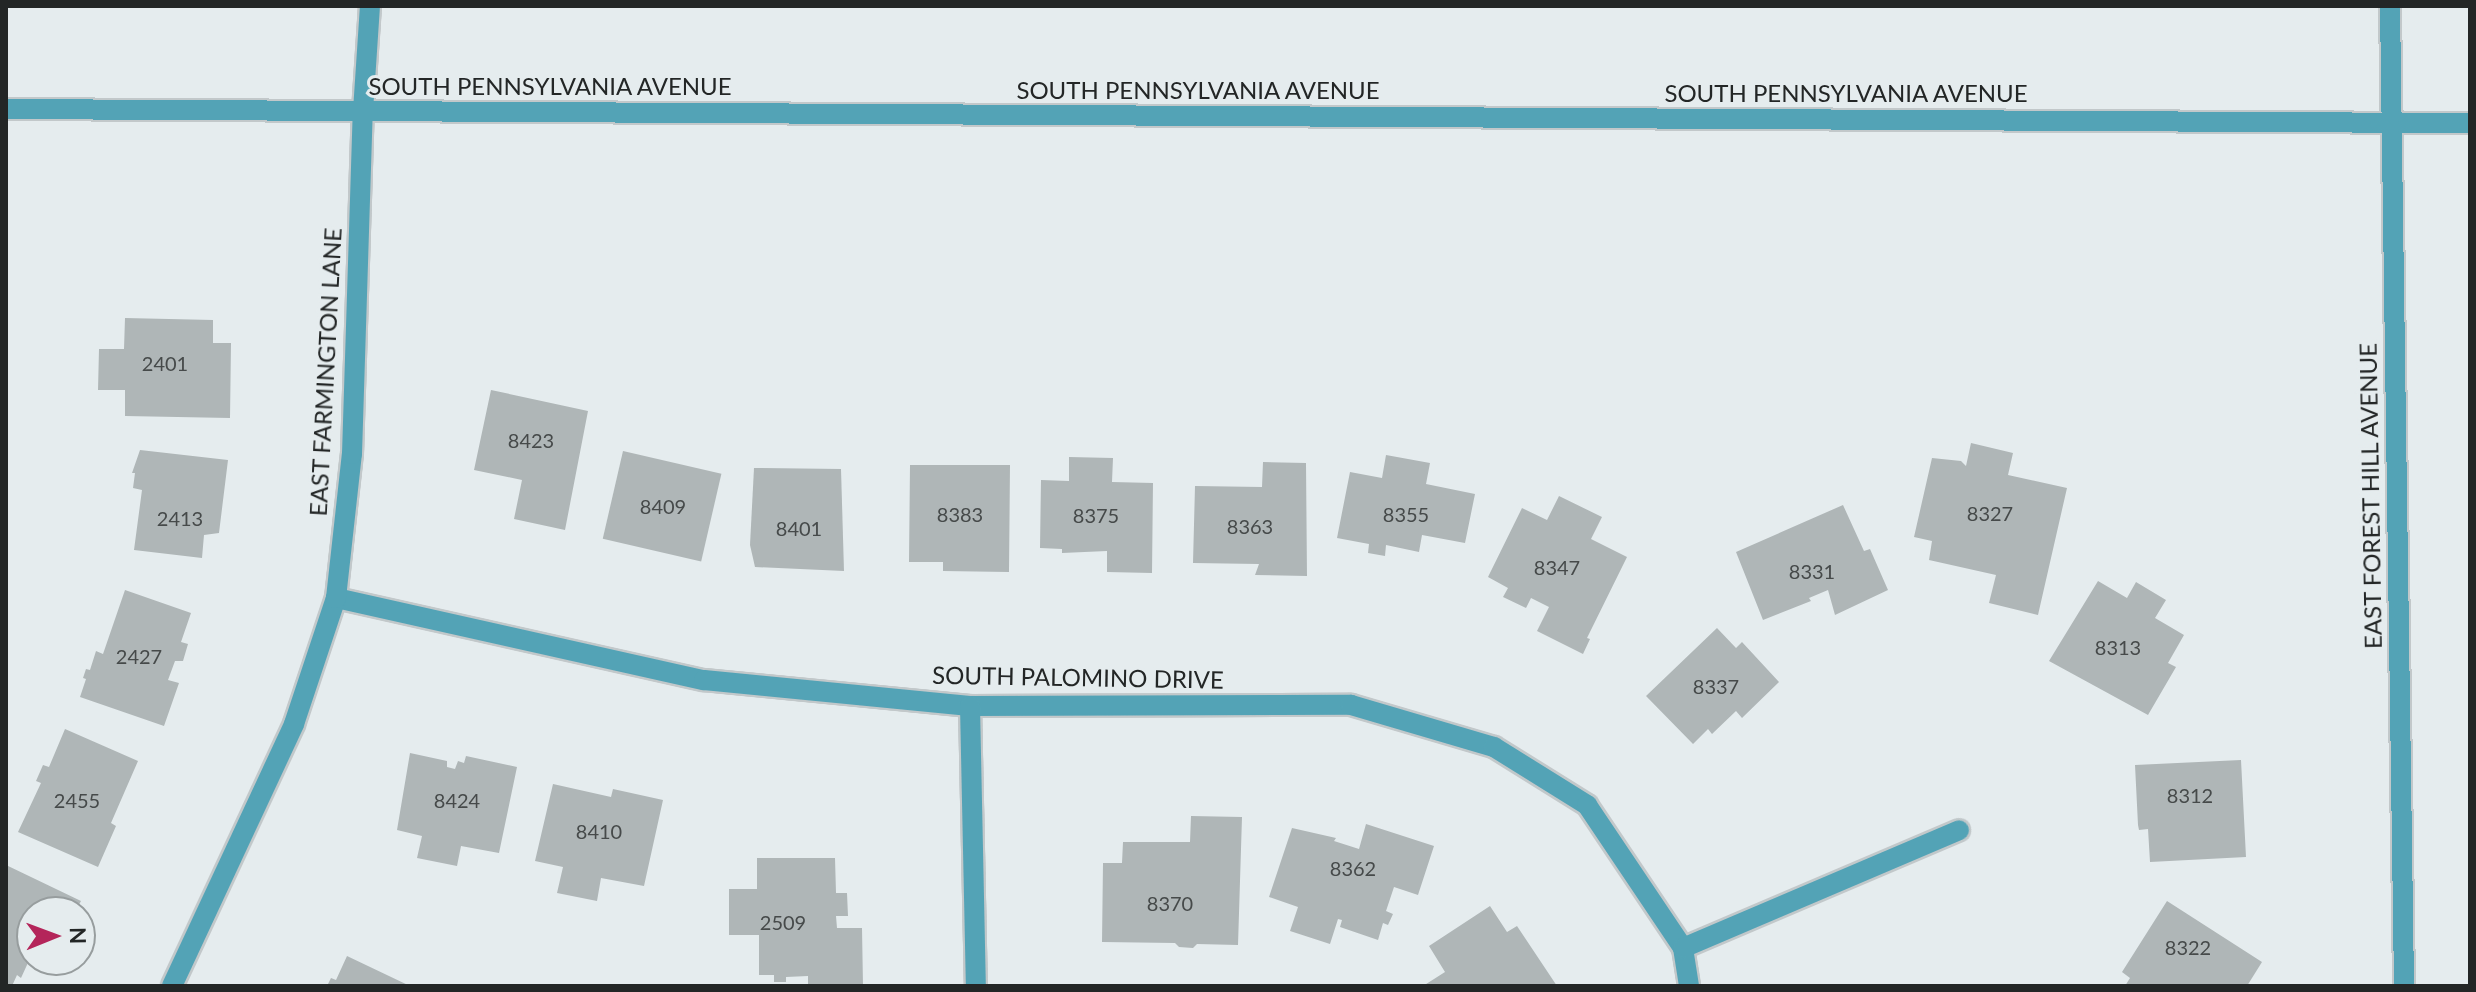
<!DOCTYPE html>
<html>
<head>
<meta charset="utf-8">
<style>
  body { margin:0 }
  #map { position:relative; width:2476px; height:992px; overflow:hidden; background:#e5ecee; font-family:Lato,sans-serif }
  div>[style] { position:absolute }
  .building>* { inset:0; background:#afb6b7; transform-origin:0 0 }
  .roads { filter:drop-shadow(2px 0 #c2c8ca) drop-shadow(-2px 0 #c2c8ca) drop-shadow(0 2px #c2c8ca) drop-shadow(0 -2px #c2c8ca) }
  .minor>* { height:20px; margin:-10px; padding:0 10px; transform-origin:10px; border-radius:10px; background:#53a3b6 }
  .tertiary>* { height:20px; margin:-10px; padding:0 10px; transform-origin:10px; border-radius:10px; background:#53a3b6 }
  span { translate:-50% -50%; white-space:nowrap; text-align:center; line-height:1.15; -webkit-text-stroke:6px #e5ecee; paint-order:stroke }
  .number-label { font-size:20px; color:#464a4a }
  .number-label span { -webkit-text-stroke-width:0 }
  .street-label { font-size:24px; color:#232626 }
  .frame { position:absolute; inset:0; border:8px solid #232626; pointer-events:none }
  .north { position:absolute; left:16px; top:896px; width:80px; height:80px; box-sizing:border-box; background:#e5ecee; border:2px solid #979d9e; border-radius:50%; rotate:89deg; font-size:22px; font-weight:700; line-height:32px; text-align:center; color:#232626 }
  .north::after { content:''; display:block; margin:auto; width:28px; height:36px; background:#b4255a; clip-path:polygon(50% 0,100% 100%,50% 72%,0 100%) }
</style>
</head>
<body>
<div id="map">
  <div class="building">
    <i style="clip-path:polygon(125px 318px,213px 320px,213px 343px,231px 343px,230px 418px,125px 416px,125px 390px,98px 390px,99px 349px,124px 349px)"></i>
    <i style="clip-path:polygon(491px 390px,588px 411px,565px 530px,514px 519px,522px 480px,474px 470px)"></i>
    <i style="clip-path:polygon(1971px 443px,2013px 453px,2008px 475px,2067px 488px,2038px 615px,1989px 603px,1996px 575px,1929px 560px,1932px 541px,1914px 537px,1932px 458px,1961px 461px,1966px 466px)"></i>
    <i style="clip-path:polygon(140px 450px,228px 460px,219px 533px,204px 535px,202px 558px,134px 550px,142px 490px,133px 488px,135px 473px,132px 473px)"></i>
    <i style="left:623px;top:451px;width:101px;height:90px;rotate:13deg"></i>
    <i style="clip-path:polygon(1386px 455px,1430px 463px,1426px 484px,1475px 494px,1465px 543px,1422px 535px,1419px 552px,1386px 545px,1385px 556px,1368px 553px,1369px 544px,1337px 538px,1350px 472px,1382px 478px)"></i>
    <i style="clip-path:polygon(1069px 457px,1113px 458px,1112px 482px,1153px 483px,1152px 573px,1107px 572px,1107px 551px,1062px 553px,1062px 549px,1040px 548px,1041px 480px,1069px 481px)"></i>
    <i style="clip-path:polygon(1263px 462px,1306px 463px,1307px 576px,1255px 575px,1259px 564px,1193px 563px,1195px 486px,1262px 487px)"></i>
    <i style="clip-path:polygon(910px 465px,1010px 465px,1009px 572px,943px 571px,943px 562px,909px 562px)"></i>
    <i style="clip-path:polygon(754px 468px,841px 469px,844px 571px,755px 567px,750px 545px)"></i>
    <i style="clip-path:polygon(1559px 496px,1602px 517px,1591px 539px,1627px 557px,1587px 638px,1590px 639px,1583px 654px,1537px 631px,1549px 607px,1531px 598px,1526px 608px,1503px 597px,1508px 588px,1488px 577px,1522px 508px,1547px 520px)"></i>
    <i style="clip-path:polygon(1843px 505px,1864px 551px,1870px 549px,1888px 590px,1835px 615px,1828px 590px,1809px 598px,1811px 601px,1763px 620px,1736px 552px)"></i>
    <i style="clip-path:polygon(2098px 581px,2127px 598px,2136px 582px,2166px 600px,2155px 618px,2184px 635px,2168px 663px,2176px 667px,2148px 715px,2049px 661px)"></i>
    <i style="clip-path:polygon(125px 590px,191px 613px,181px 642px,188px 644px,183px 661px,175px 661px,168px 680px,179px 683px,164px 726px,80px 697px,86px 679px,83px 678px,86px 669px,90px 670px,96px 651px,103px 654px)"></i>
    <i style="clip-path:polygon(1717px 628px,1736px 648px,1742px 642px,1779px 682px,1742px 718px,1736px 711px,1712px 734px,1708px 729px,1693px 744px,1646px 696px)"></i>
    <i style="clip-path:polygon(65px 729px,138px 761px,111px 823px,116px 826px,98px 867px,18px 832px,41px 783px,36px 781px,43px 765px,49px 767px)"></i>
    <i style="clip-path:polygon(410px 753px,447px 761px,447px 767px,455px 769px,458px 761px,464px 763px,466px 756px,517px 767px,499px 853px,461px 846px,457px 866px,417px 858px,422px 836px,397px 830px)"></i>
    <i style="clip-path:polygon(2241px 760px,2246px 857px,2150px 862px,2148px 829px,2139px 830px,2138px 825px,2135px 765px)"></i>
    <i style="clip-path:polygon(553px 784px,611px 797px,613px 789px,663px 800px,644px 886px,601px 878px,597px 901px,557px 893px,563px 867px,535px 861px)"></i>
    <i style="clip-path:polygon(1191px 816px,1242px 817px,1238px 945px,1197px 944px,1193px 948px,1179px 947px,1175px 943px,1102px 942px,1103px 863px,1122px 863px,1123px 842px,1190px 842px)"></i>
    <i style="clip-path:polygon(1366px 824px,1434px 846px,1418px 895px,1394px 887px,1386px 911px,1393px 914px,1388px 925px,1383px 923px,1378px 940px,1340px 927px,1342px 920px,1338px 919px,1330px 944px,1290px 931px,1298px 907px,1269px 897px,1292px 828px,1336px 838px,1334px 841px,1359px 849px)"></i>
    <i style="clip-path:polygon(757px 858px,835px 858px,836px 893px,847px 893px,848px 916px,836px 916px,837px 928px,862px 928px,863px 986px,808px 986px,808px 976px,786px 977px,786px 982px,774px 982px,774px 975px,759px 975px,759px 935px,729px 935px,729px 889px,757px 889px)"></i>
    <i style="clip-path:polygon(6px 865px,81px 901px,75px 912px,32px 912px,32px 954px,21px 978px,17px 975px,12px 986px,6px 986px)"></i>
    <i style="clip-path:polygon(2167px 901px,2262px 962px,2247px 986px,2125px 986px,2130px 978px,2122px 972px)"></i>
    <i style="clip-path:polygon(1490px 906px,1507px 932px,1517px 926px,1557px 986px,1423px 986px,1445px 972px,1429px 946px)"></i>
    <i style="clip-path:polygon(347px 956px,410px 986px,327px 986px,331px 978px,336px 980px)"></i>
  </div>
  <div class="roads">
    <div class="minor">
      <i style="left:336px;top:598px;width:377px;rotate:12.6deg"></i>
      <i style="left:704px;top:680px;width:267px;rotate:5.6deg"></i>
      <i style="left:970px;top:706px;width:381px;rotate:-0.2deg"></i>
      <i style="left:1351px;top:705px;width:149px;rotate:16.4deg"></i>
      <i style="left:1494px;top:747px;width:110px;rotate:31.9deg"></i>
      <i style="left:1587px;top:805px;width:172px;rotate:56.1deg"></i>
      <i style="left:1683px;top:948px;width:38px;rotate:81deg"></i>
      <i style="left:970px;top:706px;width:280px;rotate:88.8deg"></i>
      <i style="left:1683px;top:948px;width:300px;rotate:-23.1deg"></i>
      <i style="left:172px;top:986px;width:289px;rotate:-65deg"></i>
      <i style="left:294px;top:724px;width:133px;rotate:-71.6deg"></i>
      <i style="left:336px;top:598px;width:145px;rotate:-83.7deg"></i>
      <i style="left:352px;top:454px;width:343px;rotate:-88.2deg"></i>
      <i style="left:363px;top:111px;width:105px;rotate:-86.2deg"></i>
    </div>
    <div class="tertiary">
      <i style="left:2390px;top:6px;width:980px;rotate:89.18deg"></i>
      <i style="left:6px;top:109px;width:2464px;rotate:0.33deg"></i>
    </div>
  </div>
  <div class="number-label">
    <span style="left:165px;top:363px">2401</span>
    <span style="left:531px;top:440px">8423</span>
    <span style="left:663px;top:506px">8409</span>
    <span style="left:1990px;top:513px">8327</span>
    <span style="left:960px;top:514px">8383</span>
    <span style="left:1406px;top:514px">8355</span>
    <span style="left:1096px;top:515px">8375</span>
    <span style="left:180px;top:518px">2413</span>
    <span style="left:1250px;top:526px">8363</span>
    <span style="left:799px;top:528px">8401</span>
    <span style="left:1557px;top:567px">8347</span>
    <span style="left:1812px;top:571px">8331</span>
    <span style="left:2118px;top:647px">8313</span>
    <span style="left:139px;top:656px">2427</span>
    <span style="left:1716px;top:686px">8337</span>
    <span style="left:2190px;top:795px">8312</span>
    <span style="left:77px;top:800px">2455</span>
    <span style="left:457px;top:800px">8424</span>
    <span style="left:599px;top:831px">8410</span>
    <span style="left:1353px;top:868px">8362</span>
    <span style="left:1170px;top:903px">8370</span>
    <span style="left:783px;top:922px">2509</span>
    <span style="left:2188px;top:947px">8322</span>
  </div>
  <div class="street-label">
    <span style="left:550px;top:86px">SOUTH PENNSYLVANIA AVENUE</span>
    <span style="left:1198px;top:90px">SOUTH PENNSYLVANIA AVENUE</span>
    <span style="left:1846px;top:93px">SOUTH PENNSYLVANIA AVENUE</span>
    <span style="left:325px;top:372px;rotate:-87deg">EAST FARMINGTON LANE</span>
    <span style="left:2370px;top:496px;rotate:-91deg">EAST FOREST HILL AVENUE</span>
    <span style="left:1078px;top:677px;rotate:1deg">SOUTH PALOMINO DRIVE</span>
  </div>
  <div class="frame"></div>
  <div class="north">N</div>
</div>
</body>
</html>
